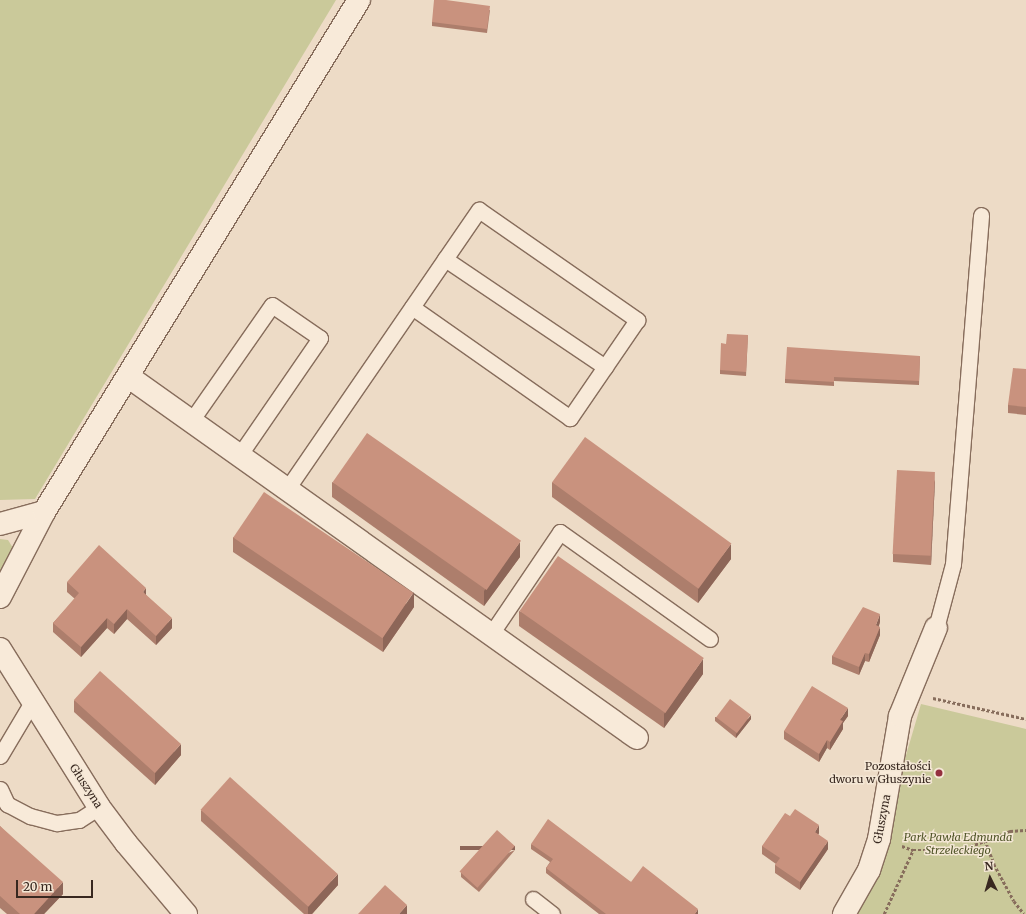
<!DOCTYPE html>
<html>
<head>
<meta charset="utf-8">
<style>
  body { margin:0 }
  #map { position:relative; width:1026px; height:914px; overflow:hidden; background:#eddbc6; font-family:Merriweather,serif }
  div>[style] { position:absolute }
  .green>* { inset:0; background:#cac99a }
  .path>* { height:2.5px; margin-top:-1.25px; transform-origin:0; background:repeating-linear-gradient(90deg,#876d5c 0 3px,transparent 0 5px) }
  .roads { filter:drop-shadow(1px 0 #876d5c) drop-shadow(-1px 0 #876d5c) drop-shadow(0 1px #876d5c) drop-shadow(0 -1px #876d5c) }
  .lane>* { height:15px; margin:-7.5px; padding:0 7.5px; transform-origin:7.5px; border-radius:7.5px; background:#f8ead9 }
  .street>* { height:22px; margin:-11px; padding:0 11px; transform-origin:11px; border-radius:11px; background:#f8ead9 }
  .secondary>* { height:22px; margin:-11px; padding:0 11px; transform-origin:11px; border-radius:11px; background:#f8ead9 }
  .wall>* { inset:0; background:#ad7e6c }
  .shaded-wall>* { inset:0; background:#8d6658; transform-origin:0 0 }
  .building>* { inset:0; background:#c9927e; transform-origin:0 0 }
  .dots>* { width:11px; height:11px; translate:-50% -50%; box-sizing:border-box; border:2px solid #f4e7d5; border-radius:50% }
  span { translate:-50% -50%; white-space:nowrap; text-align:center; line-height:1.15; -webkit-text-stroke:3px #f4e7d5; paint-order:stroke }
  .poi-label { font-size:11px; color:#382820 }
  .right { translate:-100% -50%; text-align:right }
  .street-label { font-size:11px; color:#382820 }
  .park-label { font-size:11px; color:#4f5427; font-style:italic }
  .north { position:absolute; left:970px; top:858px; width:40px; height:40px; -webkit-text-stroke:3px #f4e7d5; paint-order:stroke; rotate:355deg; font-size:11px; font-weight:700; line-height:16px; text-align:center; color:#382820 }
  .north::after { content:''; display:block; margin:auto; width:14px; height:18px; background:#382820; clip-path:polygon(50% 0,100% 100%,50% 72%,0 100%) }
  .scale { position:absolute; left:16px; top:880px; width:77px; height:18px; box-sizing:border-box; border:2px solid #382820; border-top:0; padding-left:5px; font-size:12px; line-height:14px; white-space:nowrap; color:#382820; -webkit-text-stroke:3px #f4e7d5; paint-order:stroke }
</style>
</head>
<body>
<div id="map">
  <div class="green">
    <i style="clip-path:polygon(0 0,336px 0,35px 499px,0 500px)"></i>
    <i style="clip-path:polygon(0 539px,8px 540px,13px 548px,0 573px)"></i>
    <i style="clip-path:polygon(921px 704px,1026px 729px,1026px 914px,855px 914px,897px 786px)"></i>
  </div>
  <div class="path">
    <i style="left:933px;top:698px;width:95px;rotate:12.7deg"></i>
    <i style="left:985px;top:840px;width:26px;rotate:69deg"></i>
    <i style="left:994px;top:864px;width:42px;rotate:61.6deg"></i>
    <i style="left:1014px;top:901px;width:16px;rotate:52deg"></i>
    <i style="left:902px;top:846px;width:12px;rotate:20deg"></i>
    <i style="left:913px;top:850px;width:48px"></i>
    <i style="left:961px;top:850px;width:53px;rotate:-21.2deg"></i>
    <i style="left:1010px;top:831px;width:16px;rotate:-4deg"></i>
    <i style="left:884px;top:914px;width:70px;rotate:-65.6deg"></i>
  </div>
  <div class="roads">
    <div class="lane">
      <i style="left:445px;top:259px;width:193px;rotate:34deg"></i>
      <i style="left:191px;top:421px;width:141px;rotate:-55.1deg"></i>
      <i style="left:272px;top:305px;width:58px;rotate:34.5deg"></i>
      <i style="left:320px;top:338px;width:143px;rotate:124.5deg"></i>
      <i style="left:287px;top:489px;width:339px;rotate:-55.5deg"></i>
      <i style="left:479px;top:210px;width:193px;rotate:34.8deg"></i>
      <i style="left:637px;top:320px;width:119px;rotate:124.4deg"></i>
      <i style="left:570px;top:418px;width:193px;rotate:-144.9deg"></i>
      <i style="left:936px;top:628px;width:66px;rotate:-75.1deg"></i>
      <i style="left:953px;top:564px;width:350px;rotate:-85.4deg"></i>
      <i style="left:491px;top:634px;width:123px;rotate:-55.9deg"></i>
      <i style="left:560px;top:532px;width:184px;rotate:35.5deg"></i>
      <i style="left:0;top:756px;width:63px;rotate:-59.3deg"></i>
      <i style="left:0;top:789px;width:17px;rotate:65deg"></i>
      <i style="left:7px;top:804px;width:26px;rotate:28deg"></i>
      <i style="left:30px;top:816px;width:28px;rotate:15deg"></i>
      <i style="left:57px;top:823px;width:22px;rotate:-8deg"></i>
      <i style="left:79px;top:820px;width:24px;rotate:-33deg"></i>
      <i style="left:533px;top:899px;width:24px;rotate:38deg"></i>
    </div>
    <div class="street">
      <i style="left:129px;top:377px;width:623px;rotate:35.4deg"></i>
      <i style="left:0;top:524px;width:46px;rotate:-15.3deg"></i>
      <i style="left:0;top:597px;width:96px;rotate:-62.6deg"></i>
      <i style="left:44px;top:512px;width:601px;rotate:-58.4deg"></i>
      <i style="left:844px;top:914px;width:51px;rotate:-60.4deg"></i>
      <i style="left:869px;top:870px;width:33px;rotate:-72deg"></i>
      <i style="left:879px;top:839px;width:125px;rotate:-80.3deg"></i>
      <i style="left:900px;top:716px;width:95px;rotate:-67.8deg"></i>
    </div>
    <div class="secondary">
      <i style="left:0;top:649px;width:186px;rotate:57.9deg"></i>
      <i style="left:99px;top:807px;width:45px;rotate:53.1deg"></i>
      <i style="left:126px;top:843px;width:93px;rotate:49.8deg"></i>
    </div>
  </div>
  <div class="wall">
    <i style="clip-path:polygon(490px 10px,487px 33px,432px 26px,432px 22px)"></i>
    <i style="clip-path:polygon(748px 335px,746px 376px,720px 374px,720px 370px)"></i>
    <i style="clip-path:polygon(920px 356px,919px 385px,834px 381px,834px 386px,785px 383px,785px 379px)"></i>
    <i style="clip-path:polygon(1026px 369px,1026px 415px,1008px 413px,1008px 405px)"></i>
    <i style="clip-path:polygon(935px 480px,931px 565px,893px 562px,893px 554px)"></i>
    <i style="clip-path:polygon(332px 482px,520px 557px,484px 606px,332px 497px)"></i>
    <i style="clip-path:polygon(552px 482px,731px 559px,698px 603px,552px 497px)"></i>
    <i style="clip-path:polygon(233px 537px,414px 607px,383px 652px,233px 552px)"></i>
    <i style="clip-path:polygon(67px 582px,146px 595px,172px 628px,156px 645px,127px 619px,114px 634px,107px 628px,81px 657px,53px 632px,53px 623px,75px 599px,67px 592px)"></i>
    <i style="clip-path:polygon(519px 611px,703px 674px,664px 728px,519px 626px)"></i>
    <i style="clip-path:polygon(880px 622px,879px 626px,880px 635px,869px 662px,865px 661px,859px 675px,832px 664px,832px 656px)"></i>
    <i style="clip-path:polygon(74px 700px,181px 755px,155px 785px,74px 712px)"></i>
    <i style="clip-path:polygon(848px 716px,843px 723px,843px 729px,830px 750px,827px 748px,819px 762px,784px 739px,784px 731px)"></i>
    <i style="clip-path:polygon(715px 717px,751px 719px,736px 738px,715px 721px)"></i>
    <i style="clip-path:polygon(201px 810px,338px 885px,312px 914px,304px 914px,201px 821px)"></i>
    <i style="clip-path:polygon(0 826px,63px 894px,44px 914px,7px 914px,0 908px)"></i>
    <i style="clip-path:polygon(819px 833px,818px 835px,828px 849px,800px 890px,775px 873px,775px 865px,776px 864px,762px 854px,762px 846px)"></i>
    <i style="clip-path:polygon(531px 844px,631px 882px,698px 914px,599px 914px,546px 873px,546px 868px,550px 862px,531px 849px)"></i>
    <i style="clip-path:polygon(515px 850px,479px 892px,461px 877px,461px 873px)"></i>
  </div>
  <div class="shaded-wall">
    <i style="clip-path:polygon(935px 472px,935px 480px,931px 565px,931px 557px)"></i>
    <i style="clip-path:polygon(520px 542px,520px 557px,484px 606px,484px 591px)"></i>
    <i style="clip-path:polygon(731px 544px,731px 559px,698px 603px,698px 588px)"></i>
    <i style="clip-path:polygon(146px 588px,146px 597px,143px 592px)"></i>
    <i style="clip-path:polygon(414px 592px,414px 607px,383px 652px,383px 637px)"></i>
    <i style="clip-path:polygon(127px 609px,127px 619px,114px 634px,114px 624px)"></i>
    <i style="clip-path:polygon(880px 614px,880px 622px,876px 633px,876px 625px)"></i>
    <i style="clip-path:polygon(107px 618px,107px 628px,81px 657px,81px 647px)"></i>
    <i style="clip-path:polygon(172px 618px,172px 628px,156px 645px,156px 636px)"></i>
    <i style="clip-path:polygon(880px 627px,880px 635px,869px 662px,869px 654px)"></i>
    <i style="clip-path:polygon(865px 653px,865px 661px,859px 675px,859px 667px)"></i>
    <i style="clip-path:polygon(703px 659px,703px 674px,664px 728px,664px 714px)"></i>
    <i style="clip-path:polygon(848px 708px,848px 716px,843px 723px,843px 729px,830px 750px,830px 742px,840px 720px)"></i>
    <i style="clip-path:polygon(751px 715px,751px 719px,736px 738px,736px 734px)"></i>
    <i style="clip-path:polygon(827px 740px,827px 748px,819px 762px,819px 754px)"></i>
    <i style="clip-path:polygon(181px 744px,181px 755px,155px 785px,155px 773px)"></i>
    <i style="clip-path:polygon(819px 825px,819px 833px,815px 840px,815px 832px)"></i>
    <i style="clip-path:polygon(828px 841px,828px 849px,800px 890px,800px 882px)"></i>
    <i style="left:515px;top:846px;width:4px;height:55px;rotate:90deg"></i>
    <i style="clip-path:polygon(338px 874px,338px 885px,312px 914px,308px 914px,308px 906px)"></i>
    <i style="clip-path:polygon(63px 882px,63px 894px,44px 914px,34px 914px)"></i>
    <i style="clip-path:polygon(407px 905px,407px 914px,399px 914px)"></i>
    <i style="clip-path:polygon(698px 909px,698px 914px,695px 914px)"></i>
  </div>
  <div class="building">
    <i style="clip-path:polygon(434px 0,446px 0,490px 6px,487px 29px,432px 22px)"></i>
    <i style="clip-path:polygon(727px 334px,748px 335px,746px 372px,720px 370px,721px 343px,726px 344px)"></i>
    <i style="clip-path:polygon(787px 347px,920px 356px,919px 381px,834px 377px,834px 382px,785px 379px)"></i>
    <i style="clip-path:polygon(1013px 368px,1026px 369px,1026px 407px,1008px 405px)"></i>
    <i style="left:367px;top:433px;width:188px;height:60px;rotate:35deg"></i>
    <i style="left:585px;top:437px;width:181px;height:56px;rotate:36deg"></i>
    <i style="left:897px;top:470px;width:38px;height:84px;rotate:3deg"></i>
    <i style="left:264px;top:492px;width:180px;height:55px;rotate:34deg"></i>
    <i style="clip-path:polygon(99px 545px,146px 588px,143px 592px,172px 618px,156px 636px,127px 609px,114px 624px,107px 618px,81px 647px,53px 623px,79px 593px,67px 582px)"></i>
    <i style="left:558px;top:556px;width:178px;height:67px;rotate:35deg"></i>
    <i style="clip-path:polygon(863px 607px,880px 614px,876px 625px,880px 627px,869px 654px,865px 653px,859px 667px,832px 656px)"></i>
    <i style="left:100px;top:671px;width:109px;height:39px;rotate:42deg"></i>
    <i style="clip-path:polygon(812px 686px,848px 708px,840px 720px,843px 721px,830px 742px,827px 740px,819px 754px,784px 731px)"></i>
    <i style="left:730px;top:699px;width:26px;height:23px;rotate:37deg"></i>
    <i style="left:230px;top:777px;width:145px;height:44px;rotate:42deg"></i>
    <i style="clip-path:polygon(795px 809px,819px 825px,815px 832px,828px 841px,800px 882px,775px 865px,780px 858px,762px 846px,785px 813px,790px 816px)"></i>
    <i style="clip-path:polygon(548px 819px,631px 882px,643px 866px,698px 909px,695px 914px,606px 914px,546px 868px,553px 859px,531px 844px)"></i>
    <i style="clip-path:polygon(0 826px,63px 882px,34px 914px,20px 914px,0 896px)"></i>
    <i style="left:497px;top:830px;width:24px;height:56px;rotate:42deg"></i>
    <i style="clip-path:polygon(385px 885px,407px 905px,399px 914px,358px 914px)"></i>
  </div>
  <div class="dots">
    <i style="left:939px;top:773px;background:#942f3e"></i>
  </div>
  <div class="poi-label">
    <span class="right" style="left:931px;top:773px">Pozostałości<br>dworu w Głuszynie</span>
  </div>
  <div class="street-label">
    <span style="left:86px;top:786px;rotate:57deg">Głuszyna</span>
    <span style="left:882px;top:819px;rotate:-79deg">Głuszyna</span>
  </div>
  <div class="park-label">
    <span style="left:958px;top:844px">Park Pawła Edmunda<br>Strzeleckiego</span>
  </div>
  <div class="north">N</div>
  <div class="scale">20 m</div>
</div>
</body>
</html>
